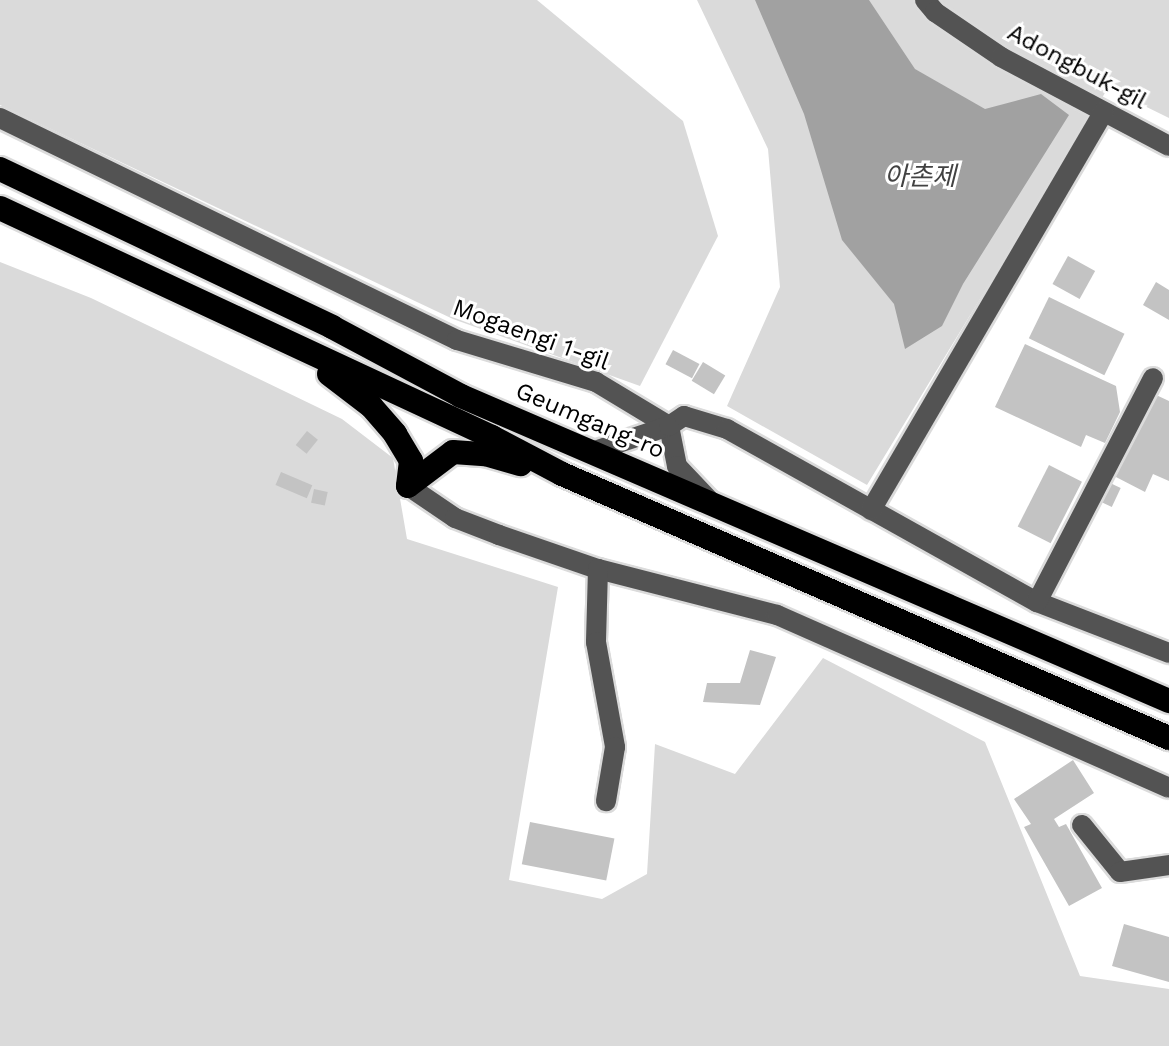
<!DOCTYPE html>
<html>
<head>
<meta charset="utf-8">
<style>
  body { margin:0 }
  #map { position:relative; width:1169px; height:1046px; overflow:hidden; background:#fff; font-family:"Work Sans","Noto Sans KR",sans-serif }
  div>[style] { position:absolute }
  .green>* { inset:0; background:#dadada }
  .water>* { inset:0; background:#a1a1a1 }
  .building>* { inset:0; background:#c3c3c3; transform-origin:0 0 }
  .roads { filter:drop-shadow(2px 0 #dbdbdb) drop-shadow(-2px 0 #dbdbdb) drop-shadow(0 2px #dbdbdb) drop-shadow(0 -2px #dbdbdb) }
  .minor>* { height:20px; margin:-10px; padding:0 10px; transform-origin:10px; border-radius:10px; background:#535353 }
  .highway>* { height:24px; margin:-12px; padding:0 12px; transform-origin:12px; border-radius:12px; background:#000 }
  span { translate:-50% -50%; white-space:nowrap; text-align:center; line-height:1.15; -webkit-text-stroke:6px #fff; paint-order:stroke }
  .street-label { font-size:24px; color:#000 }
  .water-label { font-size:26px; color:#424242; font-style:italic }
</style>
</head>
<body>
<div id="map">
  <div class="green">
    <i style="clip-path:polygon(0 0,537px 0,683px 121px,718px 236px,640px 386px,453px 319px,0 105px)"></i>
    <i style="clip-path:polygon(697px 0,1169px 0,1169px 118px,1108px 88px,867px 485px,727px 406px,780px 287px,768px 149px)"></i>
    <i style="clip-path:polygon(0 262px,91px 298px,342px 419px,393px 458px,407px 539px,558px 587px,509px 880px,602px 899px,647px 874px,655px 744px,735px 774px,823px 658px,985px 742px,1080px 976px,1169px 989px,1169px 1046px,0 1046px)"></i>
  </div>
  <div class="water">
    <i style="clip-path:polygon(755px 0,869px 0,915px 69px,985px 109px,1041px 94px,1069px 115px,963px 284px,942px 326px,905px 349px,894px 304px,842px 240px,804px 114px)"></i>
  </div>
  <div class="building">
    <i style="left:1068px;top:256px;width:31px;height:32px;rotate:29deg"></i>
    <i style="clip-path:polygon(1156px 282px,1169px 290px,1169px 320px,1143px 305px)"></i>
    <i style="left:1049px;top:297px;width:84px;height:46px;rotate:26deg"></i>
    <i style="clip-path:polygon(1025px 344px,1116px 386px,1120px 412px,1105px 443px,1086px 435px,1081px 447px,995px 407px)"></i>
    <i style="left:673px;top:350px;width:30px;height:16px;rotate:28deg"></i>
    <i style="left:703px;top:362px;width:26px;height:22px;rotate:31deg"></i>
    <i style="clip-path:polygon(1154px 394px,1169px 401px,1169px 481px,1153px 474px,1145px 492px,1114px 476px)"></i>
    <i style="left:307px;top:431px;width:14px;height:18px;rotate:39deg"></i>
    <i style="left:1049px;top:465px;width:37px;height:69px;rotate:27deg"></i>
    <i style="left:281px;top:472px;width:34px;height:14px;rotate:23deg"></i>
    <i style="left:1108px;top:482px;width:14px;height:21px;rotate:25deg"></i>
    <i style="left:314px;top:489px;width:14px;height:14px;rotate:12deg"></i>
    <i style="clip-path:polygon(750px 650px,776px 657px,760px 705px,703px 702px,707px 683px,740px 683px)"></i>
    <i style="clip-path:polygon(1073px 760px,1094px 793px,1054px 819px,1059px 827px,1066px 824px,1102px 888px,1069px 906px,1024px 827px,1031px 824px,1014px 799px)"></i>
    <i style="left:530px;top:822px;width:86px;height:43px;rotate:11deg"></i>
    <i style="clip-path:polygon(1124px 924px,1169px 937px,1169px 982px,1112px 966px)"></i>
  </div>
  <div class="roads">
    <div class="minor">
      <i style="left:925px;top:0;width:16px;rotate:50deg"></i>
      <i style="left:935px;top:12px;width:80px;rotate:34.3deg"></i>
      <i style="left:1001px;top:57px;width:190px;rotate:27.9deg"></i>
      <i style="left:0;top:118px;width:508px;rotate:25.91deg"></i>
      <i style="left:457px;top:340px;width:145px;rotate:16.8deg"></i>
      <i style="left:596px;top:382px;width:85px;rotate:31.1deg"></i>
      <i style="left:669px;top:426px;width:41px;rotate:78.7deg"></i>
      <i style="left:677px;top:466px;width:51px;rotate:46.6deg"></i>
      <i style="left:592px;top:452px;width:81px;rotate:-18.7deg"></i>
      <i style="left:669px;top:426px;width:18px;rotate:-34deg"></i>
      <i style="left:684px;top:416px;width:45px;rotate:16.8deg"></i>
      <i style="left:727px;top:429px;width:355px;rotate:29.2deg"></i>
      <i style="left:1037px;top:602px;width:142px;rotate:21.1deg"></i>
      <i style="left:408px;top:486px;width:57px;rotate:34.2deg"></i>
      <i style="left:455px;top:518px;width:47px;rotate:21.1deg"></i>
      <i style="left:499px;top:535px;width:105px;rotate:19deg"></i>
      <i style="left:598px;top:569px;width:185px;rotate:14.4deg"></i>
      <i style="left:777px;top:615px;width:428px;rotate:23.8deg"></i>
      <i style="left:871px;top:510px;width:461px;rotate:-59.7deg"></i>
      <i style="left:598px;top:569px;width:73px;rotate:91.6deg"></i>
      <i style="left:596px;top:642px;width:107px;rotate:79.7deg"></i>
      <i style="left:615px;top:747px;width:55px;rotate:99.5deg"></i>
      <i style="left:1037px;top:602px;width:252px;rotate:-62.6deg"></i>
      <i style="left:1082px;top:825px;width:60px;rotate:51deg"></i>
      <i style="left:1120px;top:872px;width:49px;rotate:-8.1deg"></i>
    </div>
    <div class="highway">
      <i style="left:0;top:169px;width:368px;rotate:25.4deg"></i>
      <i style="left:332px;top:327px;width:146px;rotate:28.1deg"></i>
      <i style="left:461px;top:396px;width:771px;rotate:23.31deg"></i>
      <i style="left:0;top:208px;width:543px;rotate:24.96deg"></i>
      <i style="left:492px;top:437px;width:79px;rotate:27.9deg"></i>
      <i style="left:562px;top:474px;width:662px;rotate:23.51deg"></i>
      <i style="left:329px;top:374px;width:53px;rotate:37.3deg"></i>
      <i style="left:371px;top:406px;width:37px;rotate:49deg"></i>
      <i style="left:395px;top:434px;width:31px;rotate:59deg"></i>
      <i style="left:411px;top:461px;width:25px;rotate:97deg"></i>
      <i style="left:408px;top:486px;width:56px;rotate:-37.1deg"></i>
      <i style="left:453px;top:452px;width:32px;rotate:4deg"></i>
      <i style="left:485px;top:454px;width:37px;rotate:16deg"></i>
    </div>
  </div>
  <div class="street-label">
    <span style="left:1077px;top:67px;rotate:28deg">Adongbuk-gil</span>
    <span style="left:531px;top:335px;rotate:20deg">Mogaengi 1-gil</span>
    <span style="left:590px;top:421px;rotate:23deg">Geumgang-ro</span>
  </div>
  <div class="water-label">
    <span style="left:920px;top:177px">아촌제</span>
  </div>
</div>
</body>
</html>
